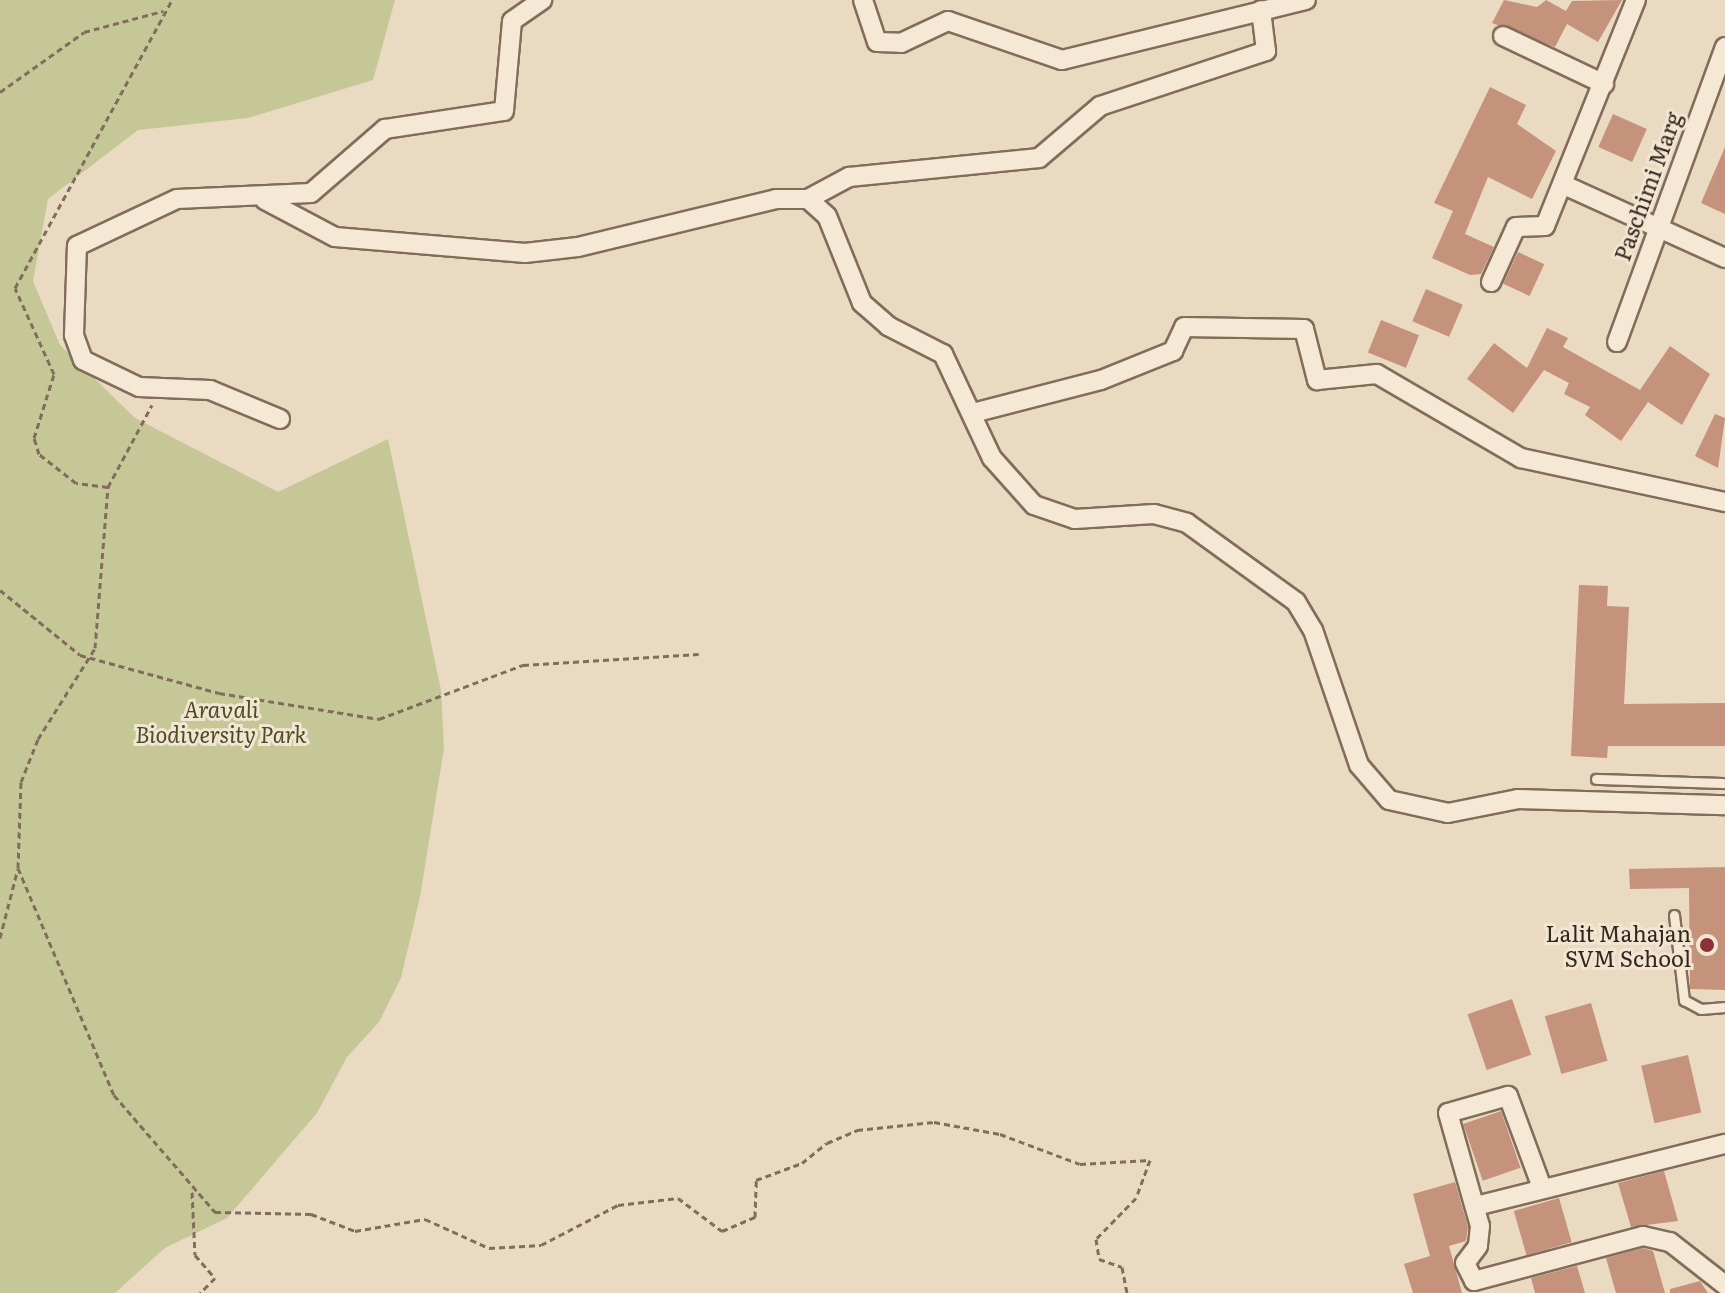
<!DOCTYPE html>
<html>
<head>
<meta charset="utf-8">
<style>
  body { margin:0 }
  #map { position:relative; width:1725px; height:1293px; overflow:hidden; background:#eadac2; font-family:Literata,serif }
  div>[style] { position:absolute }
  .green>* { inset:0; background:#c6c797 }
  .building>* { inset:0; background:#c5927b; transform-origin:0 0 }
  .path>* { height:3px; margin-top:-1.5px; transform-origin:0; background:repeating-linear-gradient(90deg,#826c5b 0 6px,transparent 0 10px) }
  .roads { filter:drop-shadow(2px 0 #826c5b) drop-shadow(-2px 0 #826c5b) drop-shadow(0 2px #826c5b) drop-shadow(0 -2px #826c5b) }
  .lane>* { height:9px; margin:-4.5px; padding:0 4.5px; transform-origin:4.5px; border-radius:4.5px; background:#f5e8d4 }
  .street>* { height:18px; margin:-9px; padding:0 9px; transform-origin:9px; border-radius:9px; background:#f5e8d4 }
  .dots>* { width:22px; height:22px; translate:-50% -50%; box-sizing:border-box; border:4px solid #f2e5d1; border-radius:50% }
  span { translate:-50% -50%; white-space:nowrap; text-align:center; line-height:1.15; -webkit-text-stroke:6px #f2e5d1; paint-order:stroke }
  .street-label { font-size:22px; color:#33261e }
  .park-label { font-size:22px; color:#484e26; font-style:italic }
  .poi-label { font-size:22px; color:#33261e }
  .right { translate:-100% -50%; text-align:right }
</style>
</head>
<body>
<div id="map">
  <div class="green">
    <i style="clip-path:polygon(0 0,395px 0,373px 80px,248px 118px,138px 130px,48px 199px,33px 281px,60px 345px,135px 418px,278px 492px,388px 439px,441px 690px,444px 748px,420px 897px,401px 978px,379px 1022px,347px 1057px,317px 1113px,227px 1218px,165px 1248px,115px 1293px,0 1293px)"></i>
  </div>
  <div class="building">
    <i style="clip-path:polygon(1504px 0,1537px 7px,1546px 0,1566px 11px,1572px 1px,1622px 0,1598px 42px,1567px 24px,1555px 47px,1492px 23px)"></i>
    <i style="clip-path:polygon(1490px 87px,1526px 105px,1517px 124px,1556px 151px,1532px 199px,1488px 177px,1465px 234px,1494px 247px,1481px 274px,1470px 275px,1432px 258px,1453px 211px,1434px 203px)"></i>
    <i style="left:1613px;top:114px;width:37px;height:36px;rotate:24deg"></i>
    <i style="clip-path:polygon(1725px 147px,1725px 214px,1701px 203px)"></i>
    <i style="left:1518px;top:252px;width:29px;height:35px;rotate:25deg"></i>
    <i style="left:1426px;top:289px;width:40px;height:35px;rotate:23deg"></i>
    <i style="left:1381px;top:320px;width:41px;height:35px;rotate:22deg"></i>
    <i style="clip-path:polygon(1547px 328px,1568px 338px,1563px 347px,1640px 390px,1670px 346px,1710px 374px,1682px 425px,1648px 402px,1621px 441px,1585px 415px,1590px 407px,1564px 394px,1569px 383px,1544px 370px,1513px 413px,1467px 379px,1494px 343px,1527px 368px)"></i>
    <i style="clip-path:polygon(1715px 414px,1725px 418px,1718px 468px,1695px 456px)"></i>
    <i style="clip-path:polygon(1579px 585px,1608px 586px,1607px 606px,1629px 607px,1624px 704px,1725px 703px,1725px 746px,1608px 746px,1607px 758px,1571px 756px)"></i>
    <i style="clip-path:polygon(1725px 867px,1725px 990px,1690px 989px,1689px 888px,1630px 889px,1629px 869px)"></i>
    <i style="left:1512px;top:999px;width:59px;height:47px;rotate:71deg"></i>
    <i style="left:1591px;top:1003px;width:60px;height:48px;rotate:74deg"></i>
    <i style="left:1688px;top:1055px;width:59px;height:48px;rotate:77deg"></i>
    <i style="left:1501px;top:1111px;width:60px;height:40px;rotate:71deg"></i>
    <i style="clip-path:polygon(1664px 1171px,1678px 1221px,1631px 1227px,1618px 1183px)"></i>
    <i style="clip-path:polygon(1455px 1182px,1468px 1227px,1466px 1241px,1449px 1246px,1462px 1293px,1413px 1293px,1404px 1264px,1430px 1256px,1413px 1194px)"></i>
    <i style="left:1559px;top:1198px;width:46px;height:47px;rotate:74deg"></i>
    <i style="clip-path:polygon(1643px 1248px,1653px 1251px,1665px 1293px,1616px 1293px,1606px 1258px)"></i>
    <i style="clip-path:polygon(1577px 1266px,1585px 1293px,1535px 1293px,1531px 1278px)"></i>
    <i style="clip-path:polygon(1700px 1281px,1708px 1293px,1670px 1293px,1670px 1289px)"></i>
  </div>
  <div class="path">
    <i style="left:0;top:92px;width:103px;rotate:-35.5deg"></i>
    <i style="left:84px;top:32px;width:82px;rotate:-14.9deg"></i>
    <i style="left:108px;top:487px;width:32px;rotate:-173deg"></i>
    <i style="left:76px;top:483px;width:47px;rotate:-141.9deg"></i>
    <i style="left:39px;top:454px;width:17px;rotate:-107deg"></i>
    <i style="left:34px;top:438px;width:67px;rotate:-72.6deg"></i>
    <i style="left:54px;top:374px;width:94px;rotate:-114.4deg"></i>
    <i style="left:15px;top:288px;width:328px;rotate:-61.4deg"></i>
    <i style="left:0;top:590px;width:103px;rotate:39.1deg"></i>
    <i style="left:80px;top:655px;width:144px;rotate:15.3deg"></i>
    <i style="left:219px;top:693px;width:162px;rotate:9.2deg"></i>
    <i style="left:379px;top:719px;width:154px;rotate:-20.6deg"></i>
    <i style="left:523px;top:665px;width:176px;rotate:-3.6deg"></i>
    <i style="left:18px;top:868px;width:246px;rotate:67.1deg"></i>
    <i style="left:114px;top:1095px;width:155px;rotate:49.2deg"></i>
    <i style="left:215px;top:1212px;width:96px;rotate:1.2deg"></i>
    <i style="left:311px;top:1214px;width:47px;rotate:21.1deg"></i>
    <i style="left:355px;top:1231px;width:71px;rotate:-9.7deg"></i>
    <i style="left:425px;top:1219px;width:70px;rotate:24.4deg"></i>
    <i style="left:489px;top:1248px;width:52px;rotate:-3.3deg"></i>
    <i style="left:541px;top:1245px;width:87px;rotate:-27.5deg"></i>
    <i style="left:618px;top:1205px;width:60px;rotate:-6.7deg"></i>
    <i style="left:678px;top:1198px;width:55px;rotate:36.9deg"></i>
    <i style="left:722px;top:1231px;width:36px;rotate:-23deg"></i>
    <i style="left:755px;top:1217px;width:37px;rotate:-88deg"></i>
    <i style="left:756px;top:1180px;width:49px;rotate:-20.3deg"></i>
    <i style="left:802px;top:1163px;width:32px;rotate:-39deg"></i>
    <i style="left:827px;top:1143px;width:33px;rotate:-23deg"></i>
    <i style="left:857px;top:1130px;width:77px;rotate:-5.9deg"></i>
    <i style="left:934px;top:1122px;width:67px;rotate:10.3deg"></i>
    <i style="left:1000px;top:1134px;width:85px;rotate:20.6deg"></i>
    <i style="left:1080px;top:1164px;width:70px;rotate:-3.3deg"></i>
    <i style="left:1150px;top:1160px;width:40px;rotate:110.2deg"></i>
    <i style="left:1136px;top:1198px;width:57px;rotate:134.3deg"></i>
    <i style="left:1096px;top:1239px;width:20px;rotate:81deg"></i>
    <i style="left:1099px;top:1259px;width:24px;rotate:19deg"></i>
    <i style="left:1122px;top:1267px;width:26px;rotate:79deg"></i>
    <i style="left:0;top:938px;width:72px;rotate:-75.6deg"></i>
    <i style="left:18px;top:868px;width:86px;rotate:-88deg"></i>
    <i style="left:21px;top:782px;width:46px;rotate:-68.4deg"></i>
    <i style="left:38px;top:739px;width:107px;rotate:-57.9deg"></i>
    <i style="left:95px;top:648px;width:162px;rotate:-85.4deg"></i>
    <i style="left:108px;top:487px;width:93px;rotate:-61.8deg"></i>
    <i style="left:192px;top:1192px;width:63px;rotate:87.3deg"></i>
    <i style="left:195px;top:1255px;width:30px;rotate:49deg"></i>
    <i style="left:215px;top:1278px;width:21px;rotate:135deg"></i>
  </div>
  <div class="roads">
    <div class="lane">
      <i style="left:1596px;top:779px;width:129px;rotate:1.8deg"></i>
      <i style="left:1674px;top:915px;width:86px;rotate:83.3deg"></i>
      <i style="left:1684px;top:1000px;width:19px;rotate:28deg"></i>
      <i style="left:1701px;top:1009px;width:24px;rotate:-5deg"></i>
    </div>
    <div class="street">
      <i style="left:863px;top:0;width:44px;rotate:71.6deg"></i>
      <i style="left:877px;top:42px;width:24px;rotate:2deg"></i>
      <i style="left:901px;top:43px;width:52px;rotate:-25.1deg"></i>
      <i style="left:948px;top:21px;width:120px;rotate:18.9deg"></i>
      <i style="left:1062px;top:60px;width:251px;rotate:-13.8deg"></i>
      <i style="left:1503px;top:36px;width:112px;rotate:25.4deg"></i>
      <i style="left:1564px;top:185px;width:177px;rotate:24.4deg"></i>
      <i style="left:808px;top:199px;width:47px;rotate:-28.2deg"></i>
      <i style="left:849px;top:177px;width:191px;rotate:-5.7deg"></i>
      <i style="left:1039px;top:158px;width:80px;rotate:-40.4deg"></i>
      <i style="left:1100px;top:106px;width:175px;rotate:-18.3deg"></i>
      <i style="left:1266px;top:51px;width:41px;rotate:-97deg"></i>
      <i style="left:265px;top:200px;width:79px;rotate:27.9deg"></i>
      <i style="left:335px;top:237px;width:191px;rotate:4.8deg"></i>
      <i style="left:525px;top:253px;width:53px;rotate:-6.5deg"></i>
      <i style="left:578px;top:247px;width:204px;rotate:-13.6deg"></i>
      <i style="left:776px;top:199px;width:32px"></i>
      <i style="left:808px;top:199px;width:25px;rotate:42deg"></i>
      <i style="left:827px;top:216px;width:94px;rotate:68.1deg"></i>
      <i style="left:862px;top:303px;width:35px;rotate:41deg"></i>
      <i style="left:888px;top:326px;width:62px;rotate:27deg"></i>
      <i style="left:943px;top:354px;width:115px;rotate:64.8deg"></i>
      <i style="left:992px;top:458px;width:63px;rotate:48.2deg"></i>
      <i style="left:1034px;top:505px;width:43px;rotate:18.9deg"></i>
      <i style="left:1075px;top:519px;width:79px;rotate:-3.6deg"></i>
      <i style="left:1154px;top:514px;width:34px;rotate:15deg"></i>
      <i style="left:1187px;top:523px;width:135px;rotate:35.9deg"></i>
      <i style="left:1296px;top:602px;width:33px;rotate:59deg"></i>
      <i style="left:1313px;top:630px;width:143px;rotate:71.2deg"></i>
      <i style="left:1359px;top:765px;width:46px;rotate:49.4deg"></i>
      <i style="left:1389px;top:800px;width:60px;rotate:12.4deg"></i>
      <i style="left:1448px;top:813px;width:71px;rotate:-11.3deg"></i>
      <i style="left:1518px;top:799px;width:207px;rotate:1.7deg"></i>
      <i style="left:1491px;top:282px;width:60px;rotate:-65.6deg"></i>
      <i style="left:1516px;top:227px;width:29px;rotate:-2deg"></i>
      <i style="left:1545px;top:226px;width:244px;rotate:-68.1deg"></i>
      <i style="left:1617px;top:342px;width:314px;rotate:-69.9deg"></i>
      <i style="left:973px;top:413px;width:132px;rotate:-14.5deg"></i>
      <i style="left:1101px;top:380px;width:78px;rotate:-21.9deg"></i>
      <i style="left:1173px;top:351px;width:26px;rotate:-65deg"></i>
      <i style="left:1184px;top:327px;width:120px;rotate:1deg"></i>
      <i style="left:1304px;top:329px;width:53px;rotate:75.7deg"></i>
      <i style="left:1317px;top:380px;width:60px;rotate:-5.7deg"></i>
      <i style="left:1377px;top:374px;width:167px;rotate:30.3deg"></i>
      <i style="left:1521px;top:458px;width:209px;rotate:12.2deg"></i>
      <i style="left:280px;top:419px;width:76px;rotate:-157.5deg"></i>
      <i style="left:210px;top:390px;width:71px;rotate:-177.6deg"></i>
      <i style="left:139px;top:387px;width:62px;rotate:-154.3deg"></i>
      <i style="left:83px;top:360px;width:27px;rotate:-110deg"></i>
      <i style="left:74px;top:335px;width:89px;rotate:-88.1deg"></i>
      <i style="left:77px;top:246px;width:110px;rotate:-25.2deg"></i>
      <i style="left:177px;top:199px;width:134px;rotate:-2.6deg"></i>
      <i style="left:311px;top:193px;width:98px;rotate:-40.9deg"></i>
      <i style="left:385px;top:129px;width:120px;rotate:-8.6deg"></i>
      <i style="left:504px;top:111px;width:90px;rotate:-84.9deg"></i>
      <i style="left:512px;top:21px;width:37px;rotate:-35deg"></i>
      <i style="left:1541px;top:1185px;width:95px;rotate:-110.3deg"></i>
      <i style="left:1508px;top:1096px;width:62px;rotate:164.2deg"></i>
      <i style="left:1448px;top:1113px;width:117px;rotate:74.2deg"></i>
      <i style="left:1480px;top:1226px;width:20px;rotate:96deg"></i>
      <i style="left:1478px;top:1246px;width:21px;rotate:127deg"></i>
      <i style="left:1465px;top:1263px;width:20px;rotate:63deg"></i>
      <i style="left:1474px;top:1281px;width:175px;rotate:-14.9deg"></i>
      <i style="left:1643px;top:1236px;width:28px;rotate:13deg"></i>
      <i style="left:1670px;top:1242px;width:70px;rotate:38deg"></i>
      <i style="left:1476px;top:1206px;width:257px;rotate:-14deg"></i>
    </div>
  </div>
  <div class="dots">
    <i style="left:1707px;top:945px;background:#8c303a"></i>
  </div>
  <div class="street-label">
    <span style="left:1647px;top:186px;rotate:-70deg">Paschimi Marg</span>
  </div>
  <div class="park-label">
    <span style="left:221px;top:721px">Aravali<br>Biodiversity Park</span>
  </div>
  <div class="poi-label">
    <span class="right" style="left:1691px;top:945px">Lalit Mahajan<br>SVM School</span>
  </div>
</div>
</body>
</html>
